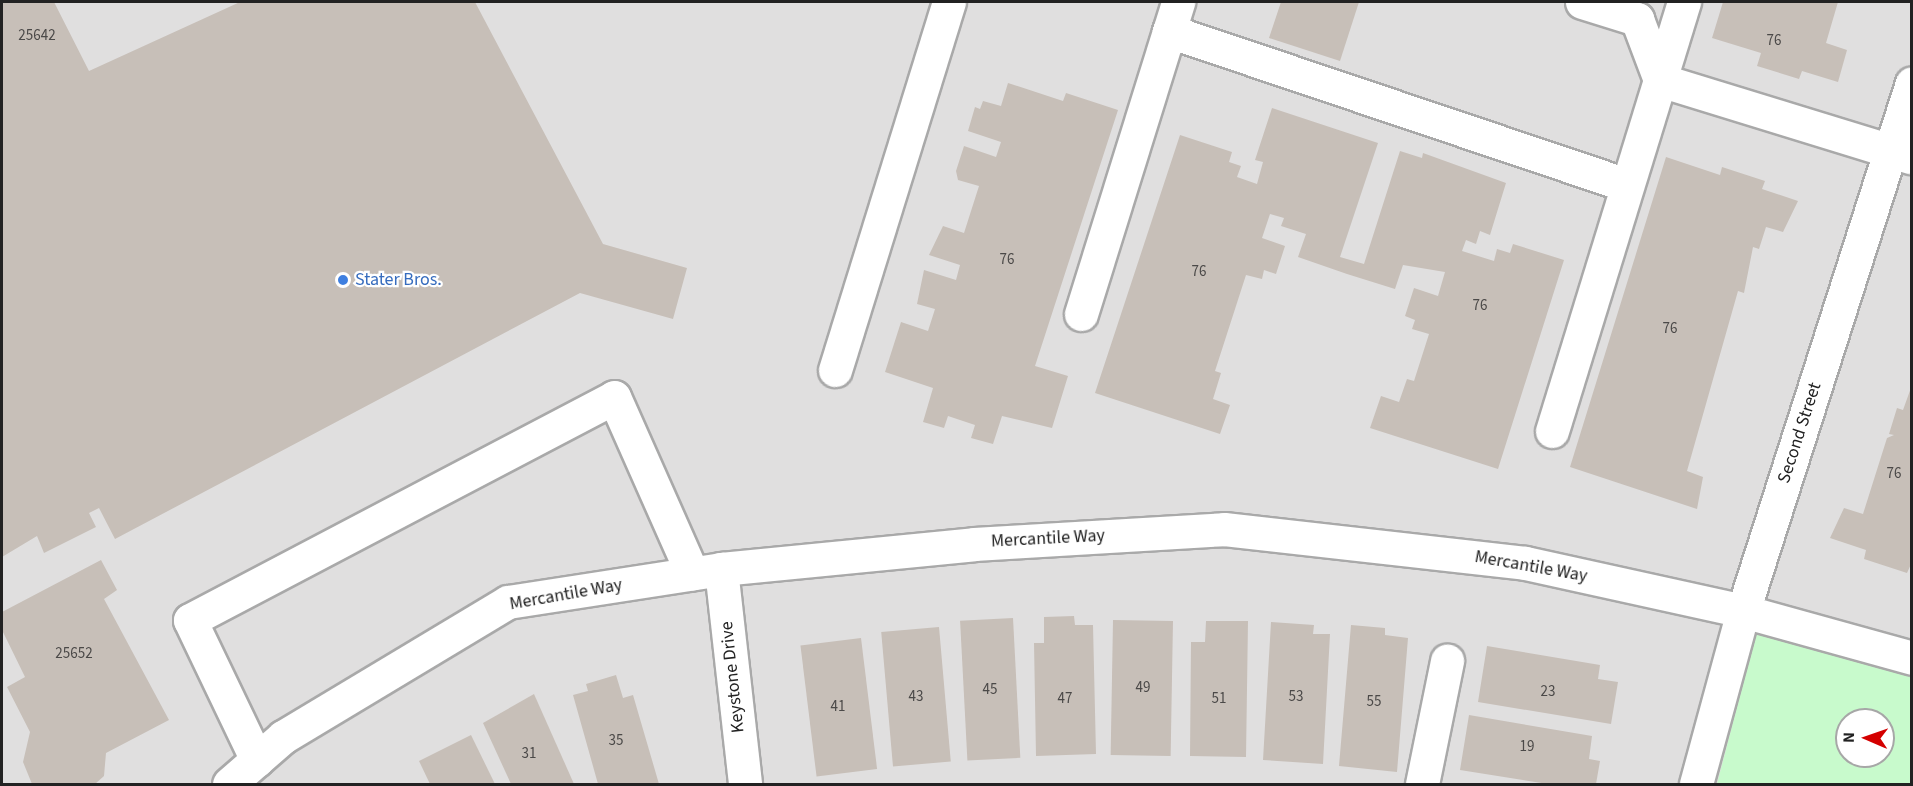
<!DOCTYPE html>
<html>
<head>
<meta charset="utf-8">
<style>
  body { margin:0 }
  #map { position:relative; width:1913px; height:786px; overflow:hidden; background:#f2efe9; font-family:"Source Sans 3",sans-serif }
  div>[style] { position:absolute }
  .residential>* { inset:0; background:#e0dfdf }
  .park>* { inset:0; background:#c8facc }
  .building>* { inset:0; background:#c7bfb8; transform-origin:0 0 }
  .roads { filter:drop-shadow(2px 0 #a9a9a9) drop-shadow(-2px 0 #a9a9a9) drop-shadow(0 2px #a9a9a9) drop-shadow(0 -2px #a9a9a9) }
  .minor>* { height:33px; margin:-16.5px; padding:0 16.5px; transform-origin:16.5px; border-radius:16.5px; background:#fff }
  .dots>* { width:16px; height:16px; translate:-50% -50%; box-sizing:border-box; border:3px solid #fff; border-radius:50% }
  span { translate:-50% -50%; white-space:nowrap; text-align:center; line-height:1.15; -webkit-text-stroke:4.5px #fff; paint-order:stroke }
  .number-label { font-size:15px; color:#4b4948 }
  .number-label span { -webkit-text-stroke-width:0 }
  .shop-label { font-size:18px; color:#366cbe }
  .left { translate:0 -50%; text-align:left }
  .street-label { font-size:18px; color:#222 }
  .frame { position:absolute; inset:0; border:3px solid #222; pointer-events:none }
  .north { position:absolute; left:1835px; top:708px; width:60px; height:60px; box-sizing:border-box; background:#fff; border:2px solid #a7a7a7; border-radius:50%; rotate:272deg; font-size:16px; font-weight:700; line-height:24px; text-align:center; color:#222 }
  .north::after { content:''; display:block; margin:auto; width:21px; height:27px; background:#d40000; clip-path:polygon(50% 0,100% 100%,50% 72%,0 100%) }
</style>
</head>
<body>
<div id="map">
  <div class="residential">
    <i style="clip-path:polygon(evenodd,2px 2px,1911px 2px,1911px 784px,2px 784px,2px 2px,1847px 720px,1883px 720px,1883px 756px,1847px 756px,1847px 720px)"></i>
  </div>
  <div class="park">
    <i style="clip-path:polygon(evenodd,1756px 633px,1911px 674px,1911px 784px,1717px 784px,1756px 633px,1847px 720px,1883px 720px,1883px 756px,1847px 756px,1847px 720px)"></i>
  </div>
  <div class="building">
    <i style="clip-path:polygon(2px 2px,54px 2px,89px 71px,240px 2px,475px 2px,603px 244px,687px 268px,673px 319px,580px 293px,115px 539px,99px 508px,89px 513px,96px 527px,44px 553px,37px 536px,2px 557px)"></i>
    <i style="clip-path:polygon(1281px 2px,1359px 2px,1340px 61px,1269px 38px)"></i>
    <i style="clip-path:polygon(1723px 2px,1838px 2px,1826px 43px,1847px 50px,1838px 82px,1802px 71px,1799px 79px,1757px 66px,1761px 53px,1712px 38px)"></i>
    <i style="clip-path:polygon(1008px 83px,1063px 101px,1066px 93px,1118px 110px,1035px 366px,1068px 376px,1052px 428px,1002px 416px,993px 444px,971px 438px,975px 425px,948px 416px,944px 428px,923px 422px,933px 388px,885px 372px,901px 322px,928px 331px,935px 309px,917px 304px,924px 270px,956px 280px,960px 265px,929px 255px,943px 226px,964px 233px,979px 186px,958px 180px,956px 171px,964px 146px,996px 157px,1001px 142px,968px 131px,975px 107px,980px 109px,983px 101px,1001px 106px)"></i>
    <i style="clip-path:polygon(1272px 108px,1378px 143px,1340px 257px,1364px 264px,1400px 151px,1422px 158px,1423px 153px,1506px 183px,1490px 235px,1480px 231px,1476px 244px,1466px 240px,1462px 251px,1494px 261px,1497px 249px,1510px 253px,1513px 244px,1564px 260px,1498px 469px,1370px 428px,1381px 396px,1399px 402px,1407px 379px,1414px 381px,1429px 334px,1412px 329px,1415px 320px,1405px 316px,1414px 288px,1438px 296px,1445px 272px,1403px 265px,1395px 289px,1347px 274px,1298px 257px,1306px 234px,1281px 226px,1284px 218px,1270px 214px,1262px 238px,1285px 246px,1276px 274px,1264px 270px,1262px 279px,1246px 275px,1215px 371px,1221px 373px,1213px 399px,1230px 405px,1220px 434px,1095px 393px,1180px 135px,1232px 152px,1229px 162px,1241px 166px,1237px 177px,1257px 184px,1263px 162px,1255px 160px)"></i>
    <i style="clip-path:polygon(1666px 157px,1720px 175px,1722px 167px,1765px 181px,1762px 189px,1798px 201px,1783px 232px,1766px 227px,1759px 249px,1753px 247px,1744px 293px,1738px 291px,1687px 471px,1703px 477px,1697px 509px,1570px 467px)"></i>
    <i style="clip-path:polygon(1912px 385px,1912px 562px,1907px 573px,1864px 559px,1866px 550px,1830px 538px,1844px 508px,1863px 514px,1887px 438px,1894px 435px,1889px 434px,1897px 408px,1903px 410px)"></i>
    <i style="clip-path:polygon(101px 560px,117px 590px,104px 599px,169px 720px,106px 753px,104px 776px,95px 784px,32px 784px,23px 762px,30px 732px,7px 687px,25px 677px,2px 630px,2px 612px)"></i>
    <i style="clip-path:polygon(1074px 616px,1075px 625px,1093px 625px,1096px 754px,1036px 756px,1034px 643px,1044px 643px,1044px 617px)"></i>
    <i style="left:1013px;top:618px;width:140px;height:53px;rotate:87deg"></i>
    <i style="left:1113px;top:620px;width:60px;height:135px;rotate:1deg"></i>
    <i style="clip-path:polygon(1206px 621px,1248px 621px,1246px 757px,1190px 756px,1191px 642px,1205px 642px)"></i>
    <i style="clip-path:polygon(1271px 622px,1314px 625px,1313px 634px,1330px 634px,1323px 764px,1263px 760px)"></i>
    <i style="clip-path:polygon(1351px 625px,1385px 628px,1385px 635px,1408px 638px,1397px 772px,1339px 766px)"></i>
    <i style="left:939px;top:627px;width:135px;height:58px;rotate:85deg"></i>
    <i style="left:861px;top:638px;width:132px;height:61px;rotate:83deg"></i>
    <i style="clip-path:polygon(1487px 646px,1600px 665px,1598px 679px,1618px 682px,1611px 724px,1478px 702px)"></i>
    <i style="clip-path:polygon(616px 675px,623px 698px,633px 695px,659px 784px,598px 784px,573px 695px,588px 691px,586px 684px)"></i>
    <i style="clip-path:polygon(534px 694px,574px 784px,511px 784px,483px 723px)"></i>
    <i style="clip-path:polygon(1469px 715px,1592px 736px,1589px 759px,1600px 761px,1596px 784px,1548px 784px,1460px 770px)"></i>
    <i style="clip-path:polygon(471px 735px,495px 784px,430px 784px,419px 761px)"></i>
  </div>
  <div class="roads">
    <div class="minor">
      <i style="left:1582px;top:2px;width:58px;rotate:17.2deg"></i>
      <i style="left:1637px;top:19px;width:65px;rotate:69.3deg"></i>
      <i style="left:1660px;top:80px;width:262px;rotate:17.1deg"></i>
      <i style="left:1169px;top:31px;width:483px;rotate:18.6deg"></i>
      <i style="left:1081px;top:314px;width:327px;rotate:-72.7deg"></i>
      <i style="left:835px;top:370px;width:385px;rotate:-72.8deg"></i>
      <i style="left:1552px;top:431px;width:449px;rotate:-72.9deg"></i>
      <i style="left:721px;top:569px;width:216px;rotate:83.6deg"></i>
      <i style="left:257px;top:760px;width:155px;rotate:-115.6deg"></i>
      <i style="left:190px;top:620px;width:479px;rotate:-27.7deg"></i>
      <i style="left:614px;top:397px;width:193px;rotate:66.1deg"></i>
      <i style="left:229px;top:784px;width:72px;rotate:-41deg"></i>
      <i style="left:283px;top:737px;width:262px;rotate:-31deg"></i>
      <i style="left:508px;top:602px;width:216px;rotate:-8.8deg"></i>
      <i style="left:721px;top:569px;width:254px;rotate:-5.6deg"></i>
      <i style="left:974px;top:544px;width:250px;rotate:-3.4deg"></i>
      <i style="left:1224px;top:529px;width:303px;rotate:6.4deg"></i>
      <i style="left:1525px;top:563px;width:223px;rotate:12.4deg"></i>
      <i style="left:1743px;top:611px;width:175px;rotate:15.5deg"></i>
      <i style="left:1422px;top:784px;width:126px;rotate:-78.5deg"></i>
      <i style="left:1696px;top:784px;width:179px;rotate:-74.8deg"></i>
      <i style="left:1743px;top:611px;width:554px;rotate:-72.25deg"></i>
    </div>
  </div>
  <div class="dots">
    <i style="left:343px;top:280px;background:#3f7fe0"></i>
  </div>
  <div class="number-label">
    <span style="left:37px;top:36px">25642</span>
    <span style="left:1774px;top:41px">76</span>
    <span style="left:1007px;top:260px">76</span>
    <span style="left:1199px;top:272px">76</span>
    <span style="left:1480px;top:306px">76</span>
    <span style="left:1670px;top:329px">76</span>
    <span style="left:1894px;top:474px">76</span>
    <span style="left:74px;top:654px">25652</span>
    <span style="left:1143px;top:688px">49</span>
    <span style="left:990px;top:690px">45</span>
    <span style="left:1548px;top:692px">23</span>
    <span style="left:916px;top:697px">43</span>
    <span style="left:1296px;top:697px">53</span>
    <span style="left:1065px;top:699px">47</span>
    <span style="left:1219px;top:699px">51</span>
    <span style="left:1374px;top:702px">55</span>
    <span style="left:838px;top:707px">41</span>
    <span style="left:616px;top:741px">35</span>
    <span style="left:1527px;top:747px">19</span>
    <span style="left:529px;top:754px">31</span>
  </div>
  <div class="shop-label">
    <span class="left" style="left:355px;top:280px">Stater Bros.</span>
  </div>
  <div class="street-label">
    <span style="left:1800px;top:433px;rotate:-72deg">Second Street</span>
    <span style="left:1048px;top:539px;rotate:-3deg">Mercantile Way</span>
    <span style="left:1531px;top:567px;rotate:10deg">Mercantile Way</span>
    <span style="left:566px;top:595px;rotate:-10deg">Mercantile Way</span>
    <span style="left:733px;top:677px;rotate:-96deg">Keystone Drive</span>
  </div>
  <div class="frame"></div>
  <div class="north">N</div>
</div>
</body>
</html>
